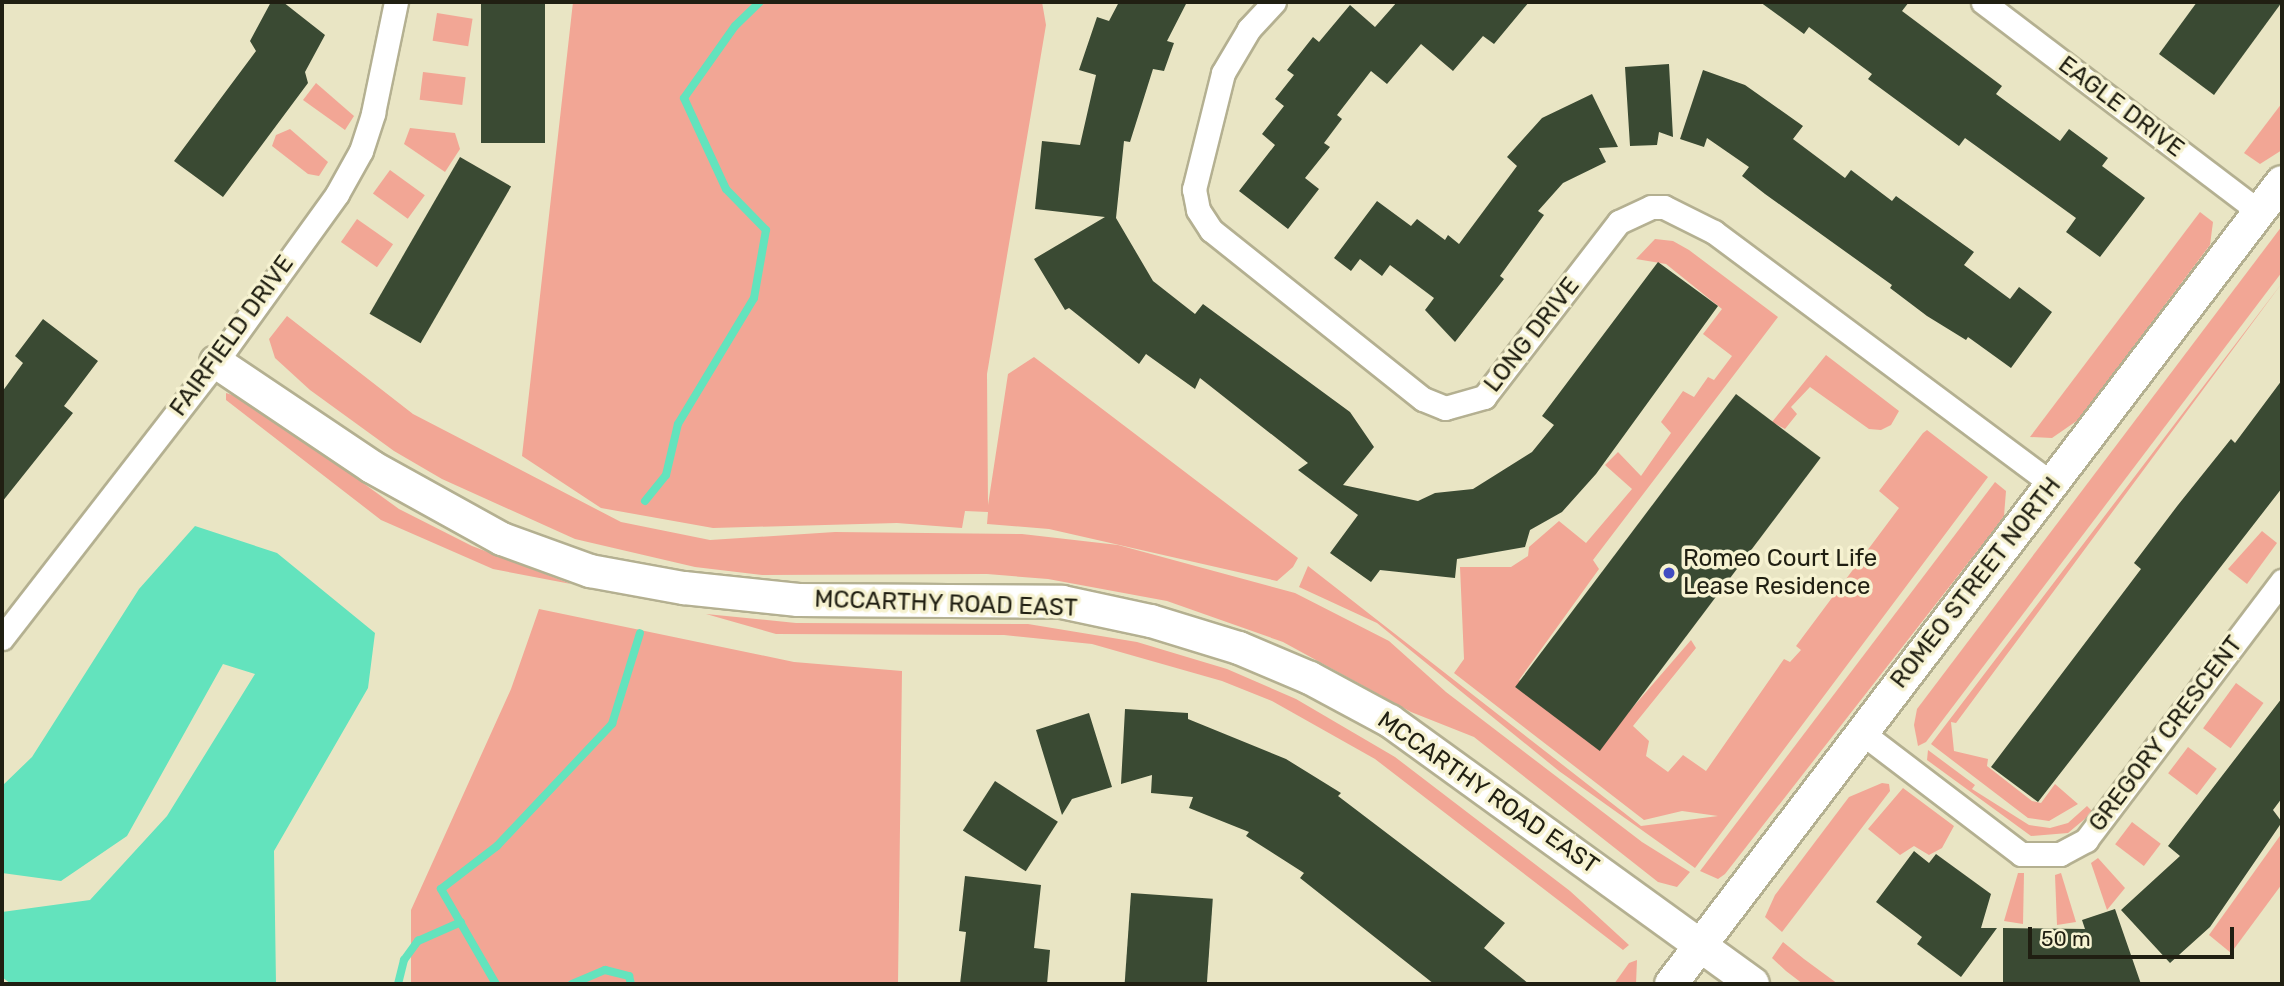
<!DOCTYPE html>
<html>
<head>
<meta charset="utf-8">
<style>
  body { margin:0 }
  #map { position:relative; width:2284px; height:986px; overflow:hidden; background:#e9e5c4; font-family:Rubik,sans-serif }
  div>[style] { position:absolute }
  .green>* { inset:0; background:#f2a695; transform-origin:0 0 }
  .water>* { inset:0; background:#63e3bd }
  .stream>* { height:8px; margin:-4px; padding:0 4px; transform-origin:4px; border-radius:4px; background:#63e3bd }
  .building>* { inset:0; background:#3a4a33; transform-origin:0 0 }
  .roads { filter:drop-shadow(2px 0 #b4b091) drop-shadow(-2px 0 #b4b091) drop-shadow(0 2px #b4b091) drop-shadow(0 -2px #b4b091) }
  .street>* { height:23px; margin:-11.5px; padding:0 11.5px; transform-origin:11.5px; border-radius:11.5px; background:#fff }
  .secondary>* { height:32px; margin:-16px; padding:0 16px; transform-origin:16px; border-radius:16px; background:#fff }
  .dots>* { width:19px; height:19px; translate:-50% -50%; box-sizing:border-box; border:4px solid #f6f2d1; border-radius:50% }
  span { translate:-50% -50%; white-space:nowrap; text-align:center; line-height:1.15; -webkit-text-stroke:7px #f6f2d1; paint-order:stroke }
  .street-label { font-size:24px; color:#201f12 }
  .poi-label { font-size:24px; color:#201f12 }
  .left { translate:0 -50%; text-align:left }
  .frame { position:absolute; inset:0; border:4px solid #201f12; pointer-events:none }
  .scale { position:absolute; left:2028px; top:927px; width:206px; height:32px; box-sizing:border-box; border:4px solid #201f12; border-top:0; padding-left:9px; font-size:21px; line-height:24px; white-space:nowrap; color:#201f12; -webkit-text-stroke:5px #f6f2d1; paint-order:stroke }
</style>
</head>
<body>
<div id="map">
  <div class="green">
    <i style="clip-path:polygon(573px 2px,1042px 2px,1046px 25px,987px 374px,988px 505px,1008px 374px,1034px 357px,1298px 558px,1293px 567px,1277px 581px,1049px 529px,987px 524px,988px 512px,965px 511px,962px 528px,897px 523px,713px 528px,601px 508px,522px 456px)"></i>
    <i style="left:437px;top:13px;width:36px;height:28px;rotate:9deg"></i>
    <i style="left:423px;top:72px;width:43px;height:28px;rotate:7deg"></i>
    <i style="clip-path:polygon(316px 83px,354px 116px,345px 130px,303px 100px)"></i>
    <i style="clip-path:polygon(2282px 103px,2282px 150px,2260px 164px,2244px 153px)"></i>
    <i style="clip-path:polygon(410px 128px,455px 133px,460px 149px,445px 172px,404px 144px)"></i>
    <i style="clip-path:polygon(290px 129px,328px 162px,319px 176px,308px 174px,272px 146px,276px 135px)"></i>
    <i style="left:390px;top:170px;width:43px;height:29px;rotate:36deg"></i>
    <i style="clip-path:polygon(2200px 212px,2213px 222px,2210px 245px,2078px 420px,2052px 438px,2030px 437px)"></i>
    <i style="left:357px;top:219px;width:44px;height:28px;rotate:35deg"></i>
    <i style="clip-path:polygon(2282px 226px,2282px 272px,1926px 742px,1918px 746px,1914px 725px,1917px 709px)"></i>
    <i style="clip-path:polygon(1655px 239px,1673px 241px,1689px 250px,1778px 317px,1593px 560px,1599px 569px,1519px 680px,1608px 736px,1691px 640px,1696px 648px,1633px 726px,1649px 741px,1646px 756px,1668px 772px,1683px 755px,1706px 771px,1784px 659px,1790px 662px,1801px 650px,1796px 646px,1899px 508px,1879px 491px,1923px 433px,1927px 430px,1988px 477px,1695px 868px,1559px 771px,1377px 623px,1299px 587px,1308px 566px,1641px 826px,1718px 816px,1682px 811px,1644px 820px,1454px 673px,1464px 659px,1460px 567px,1511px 567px,1528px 556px,1529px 547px,1559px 521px,1586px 543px,1632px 489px,1605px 465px,1618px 452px,1641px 476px,1671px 433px,1661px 422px,1683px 391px,1694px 397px,1708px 377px,1714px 380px,1732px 356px,1703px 334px,1722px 309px,1666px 264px,1636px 259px)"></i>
    <i style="clip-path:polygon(2282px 283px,1956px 723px,1951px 722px,1954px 751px,1988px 759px,1987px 766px,2032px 801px,2041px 803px,2055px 784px,2078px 804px,2049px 821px,2028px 818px,1931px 744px)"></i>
    <i style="clip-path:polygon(287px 316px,413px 414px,621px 522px,710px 540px,835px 532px,1022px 534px,1118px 545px,1295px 593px,1389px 641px,1446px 692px,1642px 842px,1690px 872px,1677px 887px,1658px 882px,1474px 737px,1411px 712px,1283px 642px,1167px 601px,1048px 579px,987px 574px,762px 575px,695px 567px,575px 539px,442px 479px,394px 451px,310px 390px,275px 358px,269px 339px)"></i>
    <i style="clip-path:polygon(1826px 355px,1899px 411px,1891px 425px,1881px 430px,1869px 429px,1810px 387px,1791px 407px,1797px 414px,1785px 429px,1772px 422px)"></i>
    <i style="clip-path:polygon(226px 393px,248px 400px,399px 509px,472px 546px,571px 584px,493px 569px,381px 520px,226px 400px)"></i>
    <i style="clip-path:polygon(1995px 482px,2006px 491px,2004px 516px,1996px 527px,1725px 874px,1718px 879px,1700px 871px)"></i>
    <i style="clip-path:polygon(2262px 531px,2277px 543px,2247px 584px,2228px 569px)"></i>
    <i style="clip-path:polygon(539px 609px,794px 662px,902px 671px,898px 984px,411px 984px,411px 910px,511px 689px)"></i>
    <i style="clip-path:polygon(706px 614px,796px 623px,1028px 624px,1137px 642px,1227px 669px,1296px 699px,1395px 757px,1570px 891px,1629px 945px,1623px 950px,1375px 759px,1272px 701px,1222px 681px,1092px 644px,1004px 635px,776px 634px)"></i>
    <i style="left:2236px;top:683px;width:34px;height:56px;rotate:36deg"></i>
    <i style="left:2188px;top:747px;width:36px;height:33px;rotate:37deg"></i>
    <i style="clip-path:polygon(1928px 750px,1975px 785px,1972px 789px,2029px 825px,2050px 828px,2068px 823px,2087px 806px,2093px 812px,2068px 833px,2031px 836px,1927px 760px)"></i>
    <i style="clip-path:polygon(1882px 783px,1889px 784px,1890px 791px,1782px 932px,1765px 917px,1775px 895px,1849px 797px)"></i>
    <i style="clip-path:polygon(1903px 788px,1954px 826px,1942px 848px,1929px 855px,1914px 846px,1900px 855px,1868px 829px)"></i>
    <i style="left:2132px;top:822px;width:36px;height:28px;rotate:37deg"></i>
    <i style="clip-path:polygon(2282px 833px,2282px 884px,2231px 953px,2209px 935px)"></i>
    <i style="clip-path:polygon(2098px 858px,2125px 888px,2107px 910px,2091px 863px)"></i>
    <i style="clip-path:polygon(2018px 873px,2024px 873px,2023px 924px,2004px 921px)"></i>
    <i style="clip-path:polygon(2061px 873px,2076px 922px,2057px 925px,2055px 875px)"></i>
    <i style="clip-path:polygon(1783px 942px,1804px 959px,1838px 984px,1803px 984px,1786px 971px,1772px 958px)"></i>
    <i style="clip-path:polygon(1637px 960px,1636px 984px,1614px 984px,1629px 963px)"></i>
  </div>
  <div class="water">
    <i style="clip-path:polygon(195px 526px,277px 553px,375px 633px,368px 688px,274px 851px,276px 984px,11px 984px,2px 977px,2px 912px,90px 900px,167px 816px,255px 674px,223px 664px,127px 836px,61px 881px,2px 873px,2px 786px,32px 757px,139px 589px)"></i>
  </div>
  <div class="stream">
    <i style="left:645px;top:501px;width:33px;rotate:-51deg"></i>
    <i style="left:666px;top:475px;width:52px;rotate:-76.8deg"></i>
    <i style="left:678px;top:424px;width:147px;rotate:-58.9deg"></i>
    <i style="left:754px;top:298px;width:69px;rotate:-80deg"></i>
    <i style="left:766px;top:230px;width:57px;rotate:-134.3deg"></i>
    <i style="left:726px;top:189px;width:100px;rotate:-114.8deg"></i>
    <i style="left:684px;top:98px;width:88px;rotate:-54.7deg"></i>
    <i style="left:735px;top:26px;width:35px;rotate:-44deg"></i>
    <i style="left:398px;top:984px;width:25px;rotate:-76deg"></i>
    <i style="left:404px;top:960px;width:24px;rotate:-54deg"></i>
    <i style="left:418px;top:941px;width:47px;rotate:-23.8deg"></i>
    <i style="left:496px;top:984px;width:110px;rotate:-120.1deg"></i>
    <i style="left:441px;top:889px;width:71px;rotate:-37.5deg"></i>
    <i style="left:497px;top:846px;width:168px;rotate:-46.7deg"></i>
    <i style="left:612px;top:724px;width:95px;rotate:-72.9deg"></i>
    <i style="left:572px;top:984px;width:36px;rotate:-23deg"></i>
    <i style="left:605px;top:970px;width:25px;rotate:14deg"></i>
    <i style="left:629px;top:976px;width:8px;rotate:76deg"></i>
  </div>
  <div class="building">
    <i style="clip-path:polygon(271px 2px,283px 2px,325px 35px,305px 72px,308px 83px,223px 197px,174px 161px,256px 51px,250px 41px)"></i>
    <i style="left:481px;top:2px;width:64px;height:141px"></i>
    <i style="clip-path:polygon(1119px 2px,1187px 2px,1167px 41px,1174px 43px,1164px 71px,1153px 69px,1130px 142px,1124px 141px,1116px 218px,1153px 281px,1195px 314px,1203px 304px,1350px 412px,1374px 447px,1343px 485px,1418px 501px,1435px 493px,1473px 489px,1532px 452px,1554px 425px,1542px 416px,1658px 262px,1718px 306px,1596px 474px,1562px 512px,1530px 530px,1525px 547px,1457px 559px,1455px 578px,1380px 570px,1371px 582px,1330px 553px,1358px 515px,1298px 470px,1308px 463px,1200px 378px,1195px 389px,1146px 354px,1139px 364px,1069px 308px,1065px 310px,1034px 259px,1105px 217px,1035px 209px,1042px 141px,1080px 145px,1096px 75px,1079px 70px,1097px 17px,1109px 21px)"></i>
    <i style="clip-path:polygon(1397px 2px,1529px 2px,1494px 44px,1483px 36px,1453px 71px,1421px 44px,1387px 84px,1371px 71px,1337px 115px,1342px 119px,1324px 143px,1330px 147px,1305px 178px,1319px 189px,1288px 229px,1239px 191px,1275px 145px,1262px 134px,1284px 106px,1275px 99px,1294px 75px,1287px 70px,1313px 37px,1319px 42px,1350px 5px,1375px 27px)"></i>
    <i style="clip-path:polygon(1760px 2px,1909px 2px,1902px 11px,2002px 86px,1996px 94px,2060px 141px,2069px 129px,2108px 158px,2102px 166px,2145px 198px,2100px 257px,2066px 232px,2076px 218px,1965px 138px,1959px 146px,1868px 79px,1872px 74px,1809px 27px,1804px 34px)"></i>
    <i style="clip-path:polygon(2197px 2px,2282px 2px,2214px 95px,2159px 54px)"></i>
    <i style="clip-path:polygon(1669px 64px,1673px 137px,1659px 132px,1657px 145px,1630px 146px,1625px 67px)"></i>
    <i style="clip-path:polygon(1703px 70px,1745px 85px,1803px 126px,1793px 139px,1845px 178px,1851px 170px,1892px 201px,1896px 196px,1974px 252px,1964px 265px,2010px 299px,2019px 287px,2052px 312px,2011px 368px,1968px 337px,1966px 340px,1927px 316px,1890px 288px,1892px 285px,1765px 194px,1742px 176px,1749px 167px,1707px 138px,1704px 147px,1680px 139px)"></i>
    <i style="clip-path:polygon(1592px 94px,1618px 147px,1599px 148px,1606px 162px,1563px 183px,1538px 211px,1544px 215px,1500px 276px,1504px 279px,1455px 342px,1425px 310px,1434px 298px,1390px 265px,1382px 276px,1360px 259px,1351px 271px,1334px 258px,1377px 201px,1411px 226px,1417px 219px,1445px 240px,1448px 235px,1459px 244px,1517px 166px,1507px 157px,1542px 118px)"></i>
    <i style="left:460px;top:157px;width:59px;height:181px;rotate:30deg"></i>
    <i style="clip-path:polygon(43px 319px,98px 361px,64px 406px,73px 413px,2px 502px,2px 392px,23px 363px,15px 356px)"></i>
    <i style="clip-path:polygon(2282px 380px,2282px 488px,2038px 802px,1991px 767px,2141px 569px,2134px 563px,2178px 505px,2231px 439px,2235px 443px)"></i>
    <i style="left:1736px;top:394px;width:106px;height:367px;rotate:37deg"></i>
    <i style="clip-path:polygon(2282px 698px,2282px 798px,2273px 810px,2282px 822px,2210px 927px,2170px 963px,2121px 910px,2180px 856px,2168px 846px)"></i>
    <i style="clip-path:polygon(1125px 709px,1188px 713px,1188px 719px,1286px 759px,1341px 793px,1338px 796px,1505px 923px,1484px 948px,1529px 984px,1434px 984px,1300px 878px,1304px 873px,1246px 836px,1249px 832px,1189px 808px,1193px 797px,1151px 793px,1152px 775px,1121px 784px)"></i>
    <i style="clip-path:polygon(1089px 713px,1112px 787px,1072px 799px,1062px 815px,1036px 730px)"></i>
    <i style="left:995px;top:781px;width:75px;height:59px;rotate:33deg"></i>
    <i style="clip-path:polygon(1914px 851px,1929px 863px,1936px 854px,1991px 894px,1981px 928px,1997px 928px,1961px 977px,1917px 944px,1922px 937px,1876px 902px)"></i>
    <i style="clip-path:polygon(965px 876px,1041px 885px,1034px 948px,1050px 950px,1047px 984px,960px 984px,966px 932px,959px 931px)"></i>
    <i style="left:1131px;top:893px;width:82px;height:91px;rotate:4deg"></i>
    <i style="clip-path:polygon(2115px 909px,2141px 984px,2003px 984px,2003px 928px,2085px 929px,2082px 920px)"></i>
  </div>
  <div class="roads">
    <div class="street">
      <i style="left:1274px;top:2px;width:37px;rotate:133deg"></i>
      <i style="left:1249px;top:29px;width:51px;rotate:120.6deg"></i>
      <i style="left:1223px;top:73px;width:120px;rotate:104deg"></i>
      <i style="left:1194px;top:189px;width:21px;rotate:79deg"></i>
      <i style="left:1198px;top:210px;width:24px;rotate:57deg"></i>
      <i style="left:1211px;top:230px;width:271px;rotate:38.6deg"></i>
      <i style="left:1423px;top:399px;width:24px;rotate:22deg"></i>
      <i style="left:1445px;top:408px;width:41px;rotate:-15.8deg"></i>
      <i style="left:1484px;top:397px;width:221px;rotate:-52.4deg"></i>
      <i style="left:1619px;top:222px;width:35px;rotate:-25deg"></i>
      <i style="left:1651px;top:207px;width:13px"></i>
      <i style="left:1664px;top:207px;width:56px;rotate:26.6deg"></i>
      <i style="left:1714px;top:232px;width:422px;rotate:36.7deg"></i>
      <i style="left:1983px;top:2px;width:348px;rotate:37.2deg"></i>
      <i style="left:2px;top:638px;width:349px;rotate:-52.2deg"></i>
      <i style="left:216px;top:362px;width:207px;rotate:-54.2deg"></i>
      <i style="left:337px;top:194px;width:49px;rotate:-60.8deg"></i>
      <i style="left:361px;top:151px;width:40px;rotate:-72deg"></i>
      <i style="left:373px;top:113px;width:113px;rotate:-78.3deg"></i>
      <i style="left:1861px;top:732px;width:201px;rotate:37.3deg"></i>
      <i style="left:2021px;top:854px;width:39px"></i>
      <i style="left:2060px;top:854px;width:30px;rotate:-28deg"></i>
      <i style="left:2086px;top:840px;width:325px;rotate:-52.9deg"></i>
    </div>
    <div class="secondary">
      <i style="left:216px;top:362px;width:188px;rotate:33.9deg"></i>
      <i style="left:372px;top:467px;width:149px;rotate:29deg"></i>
      <i style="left:502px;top:539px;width:94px;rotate:20deg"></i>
      <i style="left:590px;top:571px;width:96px;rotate:10.3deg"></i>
      <i style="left:684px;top:588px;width:115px;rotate:6deg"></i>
      <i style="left:798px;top:600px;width:264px;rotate:0.4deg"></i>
      <i style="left:1062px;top:602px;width:91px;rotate:12.1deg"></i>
      <i style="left:1151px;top:621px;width:92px;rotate:17.1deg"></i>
      <i style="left:1239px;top:648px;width:77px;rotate:22.9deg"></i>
      <i style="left:1310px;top:678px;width:91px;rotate:28.3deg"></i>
      <i style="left:1390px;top:721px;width:448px;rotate:35.9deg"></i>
      <i style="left:1671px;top:984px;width:1008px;rotate:-52.7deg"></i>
    </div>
  </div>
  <div class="dots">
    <i style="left:1669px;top:573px;background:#424cc1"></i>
  </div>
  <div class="street-label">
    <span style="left:2121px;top:107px;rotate:37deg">EAGLE DRIVE</span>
    <span style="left:1532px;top:335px;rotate:-52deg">LONG DRIVE</span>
    <span style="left:232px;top:336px;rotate:-54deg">FAIRFIELD DRIVE</span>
    <span style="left:1976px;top:583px;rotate:-52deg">ROMEO STREET NORTH</span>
    <span style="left:946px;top:604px;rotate:2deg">MCCARTHY ROAD EAST</span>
    <span style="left:2166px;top:734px;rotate:-53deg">GREGORY CRESCENT</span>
    <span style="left:1488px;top:793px;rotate:35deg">MCCARTHY ROAD EAST</span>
  </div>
  <div class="poi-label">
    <span class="left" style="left:1683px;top:573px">Romeo Court Life<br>Lease Residence</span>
  </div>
  <div class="frame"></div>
  <div class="scale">50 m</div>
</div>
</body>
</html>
